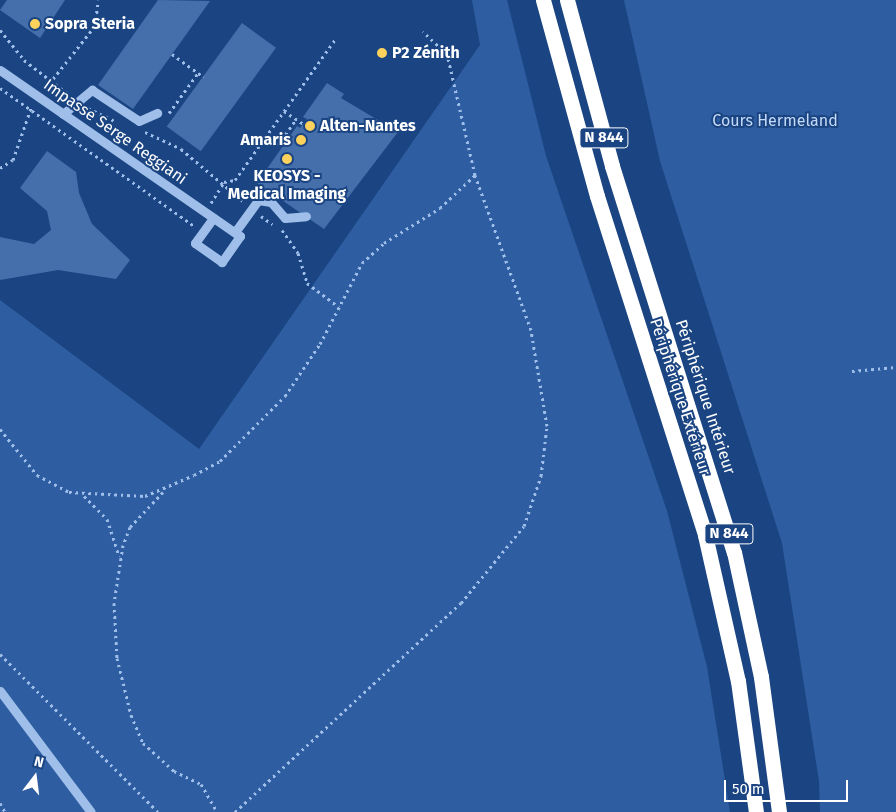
<!DOCTYPE html>
<html>
<head>
<meta charset="utf-8">
<style>
  body { margin:0 }
  #map { position:relative; width:896px; height:812px; overflow:hidden; background:#1b4582; font-family:"Fira Sans",sans-serif }
  div>[style] { position:absolute }
  .green>* { inset:0; background:#2e5ea1 }
  .building>* { inset:0; background:#446fab; transform-origin:0 0 }
  .path>* { height:3px; margin-top:-1.5px; transform-origin:0; background:repeating-linear-gradient(90deg,#9fbfea 0 2.5px,transparent 0 6.5px) }
  .minor>* { height:9px; margin:-4.5px; padding:0 4.5px; transform-origin:4.5px; border-radius:4.5px; background:#9fbfea }
  .highway>* { height:15px; margin:-7.5px; padding:0 7.5px; transform-origin:7.5px; border-radius:7.5px; background:#fff }
  .dots>* { width:14px; height:14px; translate:-50% -50%; box-sizing:border-box; border:2px solid #1b4582; border-radius:50% }
  span { translate:-50% -50%; white-space:nowrap; text-align:center; line-height:1.15; -webkit-text-stroke:4px #1b4582; paint-order:stroke }
  .shield-label span { padding:1px 4px; background:#1b4582; border:1px solid; border-radius:4px; -webkit-text-stroke-width:0 }
  .shield-label { font-size:15px; color:#fff; font-weight:700 }
  .poi-label { font-size:16px; color:#fff; font-weight:700 }
  .left { translate:0 -50%; text-align:left }
  .right { translate:-100% -50%; text-align:right }
  .park-label { font-size:16px; color:#c4daf8 }
  .street-label { font-size:16px; color:#fff }
  .north { position:absolute; left:10px; top:752px; width:50px; height:50px; -webkit-text-stroke:4px #1b4582; paint-order:stroke; rotate:15deg; font-size:14px; font-weight:700; line-height:20px; text-align:center; color:#fff }
  .north::after { content:''; display:block; margin:auto; width:18px; height:22px; background:#fff; clip-path:polygon(50% 0,100% 100%,50% 72%,0 100%) }
  .scale { position:absolute; left:724px; top:780px; width:124px; height:22px; box-sizing:border-box; border:2px solid #fff; border-top:0; padding-left:6px; font-size:15px; line-height:18px; white-space:nowrap; color:#fff; -webkit-text-stroke:4px #1b4582; paint-order:stroke }
</style>
</head>
<body>
<div id="map">
  <div class="green">
    <i style="clip-path:polygon(472px 0,507px 0,546px 156px,667px 511px,707px 667px,730px 812px,0 812px,0 300px,199px 449px,480px 45px)"></i>
    <i style="clip-path:polygon(624px 0,896px 0,896px 812px,820px 812px,819px 781px,782px 543px,660px 161px)"></i>
  </div>
  <div class="building">
    <i style="clip-path:polygon(7px 0,65px 0,40px 38px,0 10px)"></i>
    <i style="clip-path:polygon(158px 0,210px 1px,133px 109px,98px 85px)"></i>
    <i style="left:242px;top:23px;width:42px;height:128px;rotate:36deg"></i>
    <i style="clip-path:polygon(327px 83px,344px 94px,341px 98px,398px 132px,324px 229px,257px 183px,297px 126px,300px 128px,307px 119px,303px 117px)"></i>
    <i style="clip-path:polygon(47px 151px,76px 172px,79px 193px,92px 224px,130px 260px,116px 279px,58px 270px,0 280px,0 237px,34px 244px,51px 230px,47px 211px,20px 188px)"></i>
  </div>
  <div class="path">
    <i style="left:0;top:30px;width:38px;rotate:51deg"></i>
    <i style="left:24px;top:60px;width:56px;rotate:37.7deg"></i>
    <i style="left:172px;top:54px;width:39px;rotate:36deg"></i>
    <i style="left:0;top:88px;width:238px;rotate:35.4deg"></i>
    <i style="left:45px;top:89px;width:80px;rotate:-51.6deg"></i>
    <i style="left:95px;top:26px;width:26px;rotate:-83deg"></i>
    <i style="left:88px;top:108px;width:30px;rotate:26deg"></i>
    <i style="left:284px;top:111px;width:23px;rotate:34deg"></i>
    <i style="left:169px;top:113px;width:49px;rotate:-54.1deg"></i>
    <i style="left:145px;top:132px;width:40px;rotate:25deg"></i>
    <i style="left:181px;top:149px;width:81px;rotate:40deg"></i>
    <i style="left:266px;top:136px;width:15px;rotate:37deg"></i>
    <i style="left:278px;top:145px;width:32px;rotate:-55deg"></i>
    <i style="left:0;top:168px;width:15px;rotate:-32deg"></i>
    <i style="left:13px;top:160px;width:55px;rotate:-70.9deg"></i>
    <i style="left:211px;top:203px;width:25px;rotate:-58deg"></i>
    <i style="left:224px;top:182px;width:11px;rotate:-10deg"></i>
    <i style="left:235px;top:180px;width:172px;rotate:-54.5deg"></i>
    <i style="left:261px;top:216px;width:14px;rotate:36deg"></i>
    <i style="left:282px;top:230px;width:28px;rotate:55deg"></i>
    <i style="left:298px;top:253px;width:31px;rotate:73deg"></i>
    <i style="left:307px;top:283px;width:40px;rotate:37deg"></i>
    <i style="left:852px;top:371px;width:44px;rotate:-5.2deg"></i>
    <i style="left:0;top:429px;width:59px;rotate:51.2deg"></i>
    <i style="left:37px;top:475px;width:36px;rotate:28deg"></i>
    <i style="left:69px;top:492px;width:76px;rotate:3deg"></i>
    <i style="left:145px;top:496px;width:53px;rotate:-23.2deg"></i>
    <i style="left:194px;top:475px;width:30px;rotate:-28deg"></i>
    <i style="left:220px;top:461px;width:92px;rotate:-45deg"></i>
    <i style="left:285px;top:396px;width:63px;rotate:-56.1deg"></i>
    <i style="left:320px;top:344px;width:91px;rotate:-62.6deg"></i>
    <i style="left:362px;top:263px;width:30px;rotate:-42deg"></i>
    <i style="left:384px;top:243px;width:66px;rotate:-32deg"></i>
    <i style="left:440px;top:208px;width:48px;rotate:-43.3deg"></i>
    <i style="left:163px;top:492px;width:48px;rotate:133.3deg"></i>
    <i style="left:130px;top:527px;width:19px;rotate:111deg"></i>
    <i style="left:123px;top:545px;width:59px;rotate:98.8deg"></i>
    <i style="left:114px;top:603px;width:55px;rotate:86.9deg"></i>
    <i style="left:117px;top:658px;width:59px;rotate:76.2deg"></i>
    <i style="left:131px;top:715px;width:30px;rotate:67deg"></i>
    <i style="left:143px;top:743px;width:42px;rotate:42.1deg"></i>
    <i style="left:174px;top:771px;width:30px;rotate:26deg"></i>
    <i style="left:201px;top:784px;width:32px;rotate:60deg"></i>
    <i style="left:84px;top:496px;width:33px;rotate:45deg"></i>
    <i style="left:107px;top:519px;width:39px;rotate:72deg"></i>
    <i style="left:0;top:654px;width:223px;rotate:45deg"></i>
    <i style="left:0;top:803px;width:10px;rotate:61deg"></i>
    <i style="left:235px;top:812px;width:308px;rotate:-42.8deg"></i>
    <i style="left:461px;top:603px;width:99px;rotate:-50.7deg"></i>
    <i style="left:524px;top:526px;width:53px;rotate:-71.2deg"></i>
    <i style="left:541px;top:476px;width:50px;rotate:-83.2deg"></i>
    <i style="left:547px;top:426px;width:97px;rotate:-99.5deg"></i>
    <i style="left:531px;top:330px;width:165px;rotate:-109.9deg"></i>
    <i style="left:475px;top:175px;width:124px;rotate:-103deg"></i>
    <i style="left:447px;top:54px;width:33px;rotate:-137deg"></i>
  </div>
  <div class="minor">
    <i style="left:0;top:70px;width:292px;rotate:34.7deg"></i>
    <i style="left:240px;top:236px;width:32px;rotate:125deg"></i>
    <i style="left:222px;top:262px;width:33px;rotate:-145deg"></i>
    <i style="left:195px;top:243px;width:31px;rotate:-54deg"></i>
    <i style="left:63px;top:114px;width:38px;rotate:-40deg"></i>
    <i style="left:92px;top:90px;width:56px;rotate:33.4deg"></i>
    <i style="left:139px;top:121px;width:20px;rotate:-24deg"></i>
    <i style="left:235px;top:232px;width:39px;rotate:-54deg"></i>
    <i style="left:258px;top:200px;width:13px;rotate:9deg"></i>
    <i style="left:271px;top:202px;width:21px;rotate:49deg"></i>
    <i style="left:285px;top:218px;width:21px;rotate:-5deg"></i>
    <i style="left:0;top:691px;width:151px;rotate:53.1deg"></i>
  </div>
  <div class="highway">
    <i style="left:543px;top:0;width:203px;rotate:74.6deg"></i>
    <i style="left:597px;top:196px;width:356px;rotate:72.3deg"></i>
    <i style="left:705px;top:535px;width:150px;rotate:77.3deg"></i>
    <i style="left:738px;top:681px;width:132px;rotate:82.2deg"></i>
    <i style="left:567px;top:0;width:172px;rotate:74.8deg"></i>
    <i style="left:612px;top:166px;width:405px;rotate:72.5deg"></i>
    <i style="left:734px;top:552px;width:128px;rotate:77.8deg"></i>
    <i style="left:761px;top:677px;width:136px;rotate:82.4deg"></i>
  </div>
  <div class="dots">
    <i style="left:35px;top:24px;background:#fcd25c"></i>
    <i style="left:382px;top:53px;background:#fcd25c"></i>
    <i style="left:310px;top:126px;background:#fcd25c"></i>
    <i style="left:301px;top:140px;background:#fcd25c"></i>
    <i style="left:287px;top:159px;background:#fcd25c"></i>
  </div>
  <div class="shield-label">
    <span style="left:604px;top:138px">N 844</span>
    <span style="left:729px;top:534px">N 844</span>
  </div>
  <div class="poi-label">
    <span class="left" style="left:45px;top:24px">Sopra Steria</span>
    <span class="left" style="left:392px;top:53px">P2 Zénith</span>
    <span class="left" style="left:320px;top:126px">Alten-Nantes</span>
    <span class="right" style="left:291px;top:140px">Amaris</span>
    <span style="left:287px;top:185px">KEOSYS -<br>Medical Imaging</span>
  </div>
  <div class="park-label">
    <span style="left:775px;top:121px">Cours Hermeland</span>
  </div>
  <div class="street-label">
    <span style="left:115px;top:132px;rotate:35deg">Impasse Serge Reggiani</span>
    <span style="left:680px;top:397px;rotate:72deg">Périphérique Extérieur</span>
    <span style="left:705px;top:397px;rotate:72deg">Périphérique Intérieur</span>
  </div>
  <div class="north">N</div>
  <div class="scale">50 m</div>
</div>
</body>
</html>
